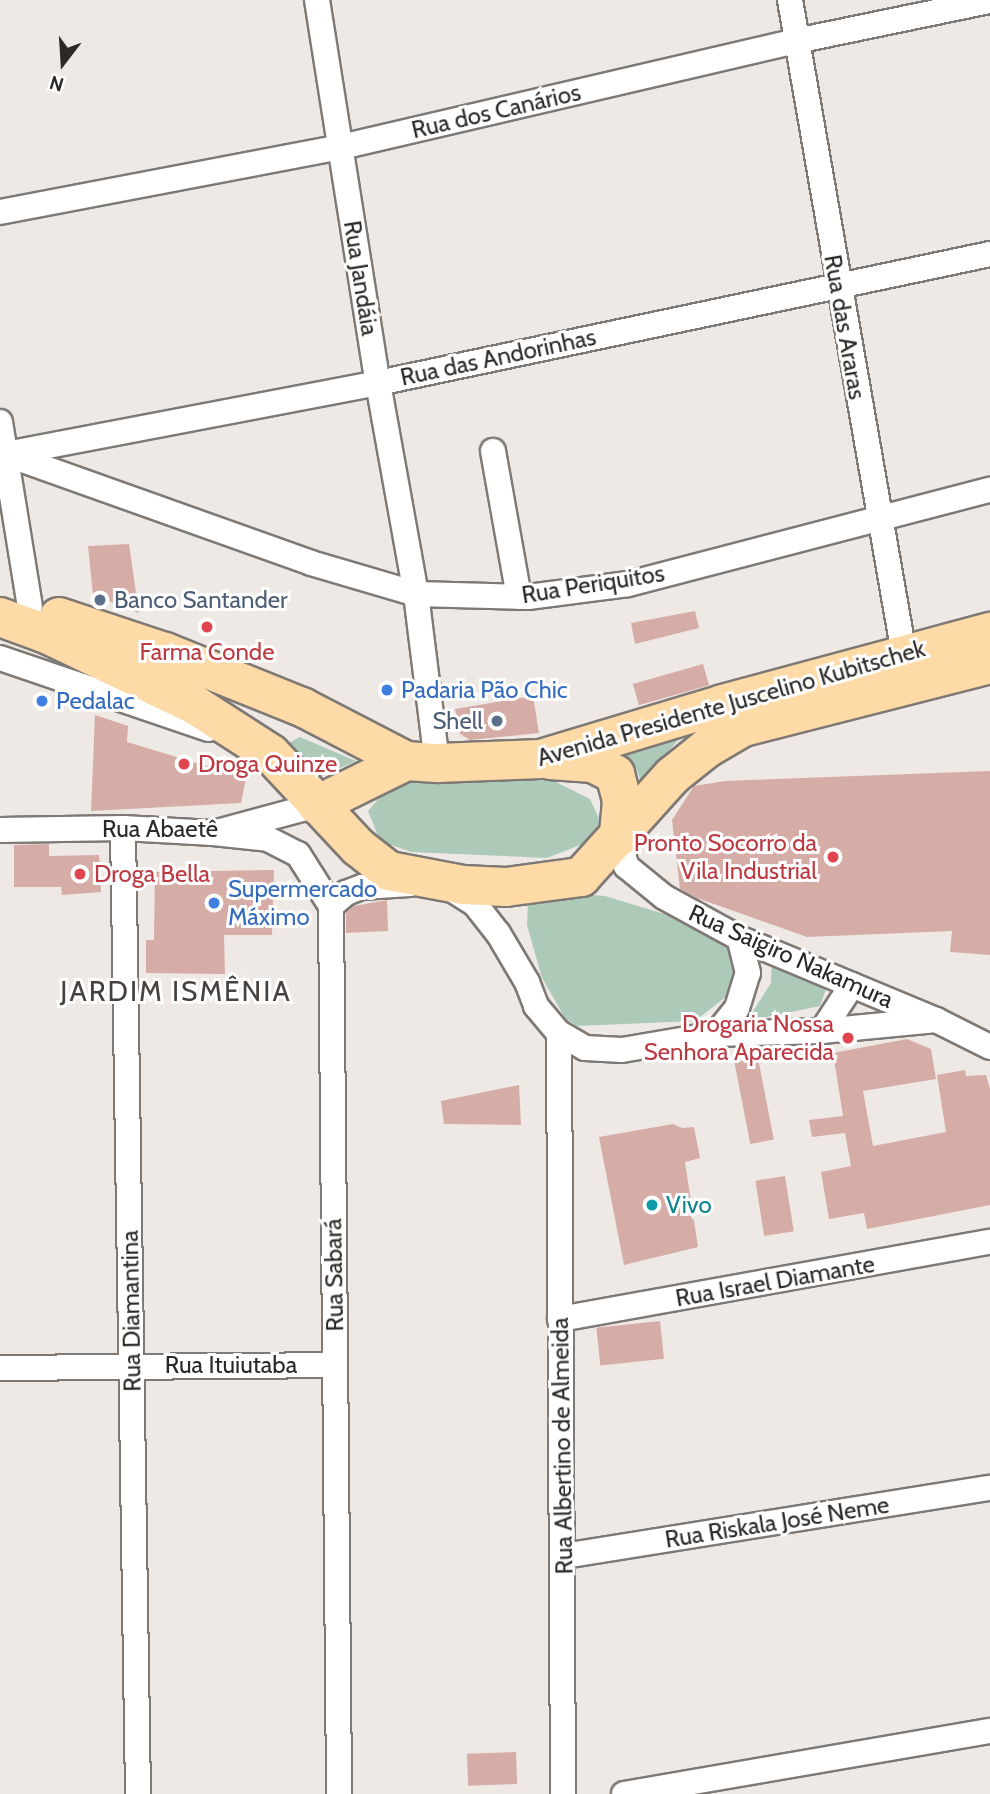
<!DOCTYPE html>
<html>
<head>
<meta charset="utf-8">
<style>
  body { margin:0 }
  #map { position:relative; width:990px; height:1794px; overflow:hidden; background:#efe9e5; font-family:Cabin,sans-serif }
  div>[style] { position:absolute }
  .green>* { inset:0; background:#adcab8 }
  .building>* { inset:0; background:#d5ada6; transform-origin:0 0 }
  .roads { filter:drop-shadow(2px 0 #7e7975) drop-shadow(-2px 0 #7e7975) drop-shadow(0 2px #7e7975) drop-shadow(0 -2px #7e7975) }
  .street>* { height:24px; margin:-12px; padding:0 12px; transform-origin:12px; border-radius:12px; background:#fff }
  .primary>* { height:38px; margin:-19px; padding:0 19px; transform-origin:19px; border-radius:19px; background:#fddaa6 }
  .dots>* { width:19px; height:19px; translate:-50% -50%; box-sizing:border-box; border:4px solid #fff; border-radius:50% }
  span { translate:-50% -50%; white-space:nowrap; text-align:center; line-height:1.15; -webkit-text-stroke:6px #fff; paint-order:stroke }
  .street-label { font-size:24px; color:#2b2927 }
  .service-label { font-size:24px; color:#4e5e75 }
  .left { translate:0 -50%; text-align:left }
  .right { translate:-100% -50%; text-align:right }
  .health-label { font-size:24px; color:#be3a42 }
  .shop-label { font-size:24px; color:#366cbe }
  .culture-label { font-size:24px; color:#0d838f }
  .quarter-label { font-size:28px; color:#46413e; letter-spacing:2px }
  .north { position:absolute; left:28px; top:28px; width:70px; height:70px; -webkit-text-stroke:5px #fff; paint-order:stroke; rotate:197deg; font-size:19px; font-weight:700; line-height:28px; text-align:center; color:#2b2927 }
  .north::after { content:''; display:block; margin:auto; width:24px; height:32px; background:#2b2927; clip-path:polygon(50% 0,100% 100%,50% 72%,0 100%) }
</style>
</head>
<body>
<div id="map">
  <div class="green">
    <i style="clip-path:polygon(692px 723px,658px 764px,644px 789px,637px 771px,613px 748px)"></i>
    <i style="clip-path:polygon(300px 737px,356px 761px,312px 780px,287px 744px)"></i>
    <i style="clip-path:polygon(427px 775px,554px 781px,590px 799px,601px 823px,600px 837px,547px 858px,411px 852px,380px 841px,368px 811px,389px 786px)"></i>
    <i style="clip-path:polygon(556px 892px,605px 896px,671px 916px,728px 940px,737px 988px,695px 1021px,577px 1026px,565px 1018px,542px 978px,527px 925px,528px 900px)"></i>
    <i style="clip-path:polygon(772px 955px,830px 978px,820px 1006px,747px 1021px,771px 983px)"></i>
  </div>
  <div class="building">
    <i style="clip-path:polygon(129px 544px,139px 613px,93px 595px,88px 546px)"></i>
    <i style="clip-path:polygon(695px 611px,699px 628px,635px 644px,631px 623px)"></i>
    <i style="left:703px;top:664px;width:22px;height:73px;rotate:74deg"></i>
    <i style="clip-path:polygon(533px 696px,539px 733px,470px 740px,460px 734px,455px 709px)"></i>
    <i style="clip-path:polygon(95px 715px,128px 726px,127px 742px,246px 778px,241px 803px,91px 811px)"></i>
    <i style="clip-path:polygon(990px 771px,990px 955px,950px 952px,952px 931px,807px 937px,697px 898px,680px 889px,672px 820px,694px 786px,725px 781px)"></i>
    <i style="clip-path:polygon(49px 844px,49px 856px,99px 855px,101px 892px,62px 895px,61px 887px,14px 887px,14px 845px)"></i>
    <i style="clip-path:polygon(274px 870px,272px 935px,224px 935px,225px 974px,146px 973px,146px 940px,154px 940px,155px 872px)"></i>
    <i style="clip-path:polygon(387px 900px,388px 931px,346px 933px,346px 913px,354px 906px)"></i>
    <i style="clip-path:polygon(907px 1039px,931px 1049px,936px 1079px,863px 1091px,873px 1146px,946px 1132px,937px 1075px,965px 1070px,966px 1076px,986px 1075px,990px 1089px,990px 1205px,867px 1229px,864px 1213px,829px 1219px,821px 1172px,851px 1166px,845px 1133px,812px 1137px,809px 1120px,843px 1116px,833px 1053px)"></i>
    <i style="left:758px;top:1058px;width:83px;height:24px;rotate:79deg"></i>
    <i style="clip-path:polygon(519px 1085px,521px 1125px,444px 1124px,441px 1101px)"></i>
    <i style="clip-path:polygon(673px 1124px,682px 1128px,694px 1127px,700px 1158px,685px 1162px,698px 1247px,624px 1265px,599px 1137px)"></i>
    <i style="left:785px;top:1176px;width:56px;height:30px;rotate:81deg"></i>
    <i style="left:660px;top:1321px;width:38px;height:64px;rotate:84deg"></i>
    <i style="left:516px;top:1752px;width:32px;height:49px;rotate:88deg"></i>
  </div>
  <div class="roads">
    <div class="street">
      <i style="left:317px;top:0;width:388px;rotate:81deg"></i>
      <i style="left:378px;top:383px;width:214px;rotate:79.8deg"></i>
      <i style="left:416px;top:594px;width:170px;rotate:82.9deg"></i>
      <i style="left:790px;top:0;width:664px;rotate:80.11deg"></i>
      <i style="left:0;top:212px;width:347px;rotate:-10.8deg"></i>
      <i style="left:341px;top:147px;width:467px;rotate:-13.1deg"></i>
      <i style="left:796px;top:41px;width:198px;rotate:-11.7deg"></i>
      <i style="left:0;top:422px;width:187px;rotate:80.8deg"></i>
      <i style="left:493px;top:451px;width:148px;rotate:79.9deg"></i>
      <i style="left:0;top:452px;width:330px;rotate:19.6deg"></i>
      <i style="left:311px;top:563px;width:109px;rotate:16.4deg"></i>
      <i style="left:416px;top:594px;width:112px;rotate:1.5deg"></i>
      <i style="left:528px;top:597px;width:101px;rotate:-7.4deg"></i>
      <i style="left:628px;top:584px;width:374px;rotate:-14.6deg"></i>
      <i style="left:6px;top:454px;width:379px;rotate:-10.8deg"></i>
      <i style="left:378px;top:383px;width:625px;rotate:-11.9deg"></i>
      <i style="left:0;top:658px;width:220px;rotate:18.8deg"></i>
      <i style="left:123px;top:828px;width:966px;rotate:89.11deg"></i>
      <i style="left:0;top:830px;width:123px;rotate:-0.9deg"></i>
      <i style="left:123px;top:828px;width:90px;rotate:3.2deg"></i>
      <i style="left:213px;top:833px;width:108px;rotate:-15.1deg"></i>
      <i style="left:213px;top:833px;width:55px;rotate:6.2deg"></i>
      <i style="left:268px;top:839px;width:34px;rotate:27deg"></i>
      <i style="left:298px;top:854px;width:62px;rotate:57.6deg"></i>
      <i style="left:331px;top:906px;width:888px;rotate:89.48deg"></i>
      <i style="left:619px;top:837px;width:30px;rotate:76deg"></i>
      <i style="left:626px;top:866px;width:49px;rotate:39.2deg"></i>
      <i style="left:664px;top:897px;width:85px;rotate:28.7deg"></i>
      <i style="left:739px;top:938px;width:213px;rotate:22.6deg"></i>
      <i style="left:936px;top:1020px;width:60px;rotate:26.6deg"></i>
      <i style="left:448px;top:887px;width:32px;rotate:32deg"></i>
      <i style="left:475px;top:904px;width:37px;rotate:52deg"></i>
      <i style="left:498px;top:933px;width:57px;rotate:59.4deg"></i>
      <i style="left:527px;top:982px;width:26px;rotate:69deg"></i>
      <i style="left:536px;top:1006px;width:35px;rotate:50deg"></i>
      <i style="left:559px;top:1033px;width:30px;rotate:30deg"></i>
      <i style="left:585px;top:1048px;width:37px;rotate:3deg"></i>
      <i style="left:622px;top:1050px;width:95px;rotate:-9.7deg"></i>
      <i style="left:716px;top:1034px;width:106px;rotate:-1.6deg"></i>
      <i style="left:822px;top:1031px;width:115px;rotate:-5.5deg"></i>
      <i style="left:331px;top:906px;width:20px;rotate:-41deg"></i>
      <i style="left:346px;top:893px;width:17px;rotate:-21deg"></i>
      <i style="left:362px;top:887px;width:48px;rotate:-3.6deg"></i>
      <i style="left:822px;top:1031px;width:55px;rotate:-56.9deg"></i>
      <i style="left:559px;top:1033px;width:761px;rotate:89.7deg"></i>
      <i style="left:716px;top:1034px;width:33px;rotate:-51deg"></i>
      <i style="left:737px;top:1008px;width:37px;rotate:-73deg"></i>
      <i style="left:748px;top:973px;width:36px;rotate:-104deg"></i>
      <i style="left:560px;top:1319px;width:437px;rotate:-10.2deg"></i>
      <i style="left:0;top:1368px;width:335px;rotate:-0.5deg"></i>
      <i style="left:564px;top:1556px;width:431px;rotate:-9.1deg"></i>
      <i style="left:624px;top:1794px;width:371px;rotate:-9.8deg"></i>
    </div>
    <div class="primary">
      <i style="left:0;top:617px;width:52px;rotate:20.2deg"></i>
      <i style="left:49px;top:635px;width:162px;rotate:25.6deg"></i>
      <i style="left:195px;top:705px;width:90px;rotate:32.8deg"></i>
      <i style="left:271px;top:754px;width:127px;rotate:46.9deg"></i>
      <i style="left:358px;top:847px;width:39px;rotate:38deg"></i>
      <i style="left:389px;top:871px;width:75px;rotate:10.7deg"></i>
      <i style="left:463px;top:885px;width:43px;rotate:2.7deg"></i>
      <i style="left:506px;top:887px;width:76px;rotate:-7.6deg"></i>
      <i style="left:581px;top:877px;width:136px;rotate:-48deg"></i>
      <i style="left:672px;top:776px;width:45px;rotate:-38.7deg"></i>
      <i style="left:707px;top:748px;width:42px;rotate:-30.3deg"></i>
      <i style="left:743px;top:727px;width:255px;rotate:-14.3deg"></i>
      <i style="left:59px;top:617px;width:112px;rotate:18.3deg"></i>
      <i style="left:165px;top:652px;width:148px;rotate:21.9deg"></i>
      <i style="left:302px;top:707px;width:117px;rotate:27.4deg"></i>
      <i style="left:406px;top:761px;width:31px;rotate:4deg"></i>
      <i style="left:437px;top:763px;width:104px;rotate:-2.2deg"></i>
      <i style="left:541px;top:759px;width:190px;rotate:-16.8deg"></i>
      <i style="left:723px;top:704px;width:277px;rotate:-15.1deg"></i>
      <i style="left:550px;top:760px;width:43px;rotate:4deg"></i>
      <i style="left:593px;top:763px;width:25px;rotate:27deg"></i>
      <i style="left:615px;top:774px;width:27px;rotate:75deg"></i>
      <i style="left:622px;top:800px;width:37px;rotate:95deg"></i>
      <i style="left:317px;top:805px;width:99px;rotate:-26.3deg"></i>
    </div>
  </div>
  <div class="dots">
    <i style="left:100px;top:600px;background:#5c6f8a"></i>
    <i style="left:207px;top:627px;background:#e0444e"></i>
    <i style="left:387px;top:690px;background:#3f7fe0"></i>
    <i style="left:42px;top:701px;background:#3f7fe0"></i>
    <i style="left:497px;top:721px;background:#5c6f8a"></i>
    <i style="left:184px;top:764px;background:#e0444e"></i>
    <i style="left:833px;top:857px;background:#e0444e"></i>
    <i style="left:80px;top:874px;background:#e0444e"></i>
    <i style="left:214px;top:903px;background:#3f7fe0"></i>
    <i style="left:848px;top:1038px;background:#e0444e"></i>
    <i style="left:652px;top:1205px;background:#0f9aa8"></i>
  </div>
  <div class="street-label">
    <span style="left:496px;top:111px;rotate:-13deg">Rua dos Canários</span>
    <span style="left:361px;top:278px;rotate:81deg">Rua Jandáia</span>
    <span style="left:845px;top:327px;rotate:80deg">Rua das Araras</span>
    <span style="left:498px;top:357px;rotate:-12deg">Rua das Andorinhas</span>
    <span style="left:593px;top:584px;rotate:-9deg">Rua Periquitos</span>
    <span style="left:731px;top:703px;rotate:-16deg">Avenida Presidente Juscelino Kubitschek</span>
    <span style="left:160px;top:829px">Rua Abaetê</span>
    <span style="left:791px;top:956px;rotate:24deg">Rua Saigiro Nakamura</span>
    <span style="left:334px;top:1275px;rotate:-91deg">Rua Sabará</span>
    <span style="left:775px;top:1281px;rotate:-10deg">Rua Israel Diamante</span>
    <span style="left:131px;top:1311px;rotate:-91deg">Rua Diamantina</span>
    <span style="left:231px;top:1365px">Rua Ituiutaba</span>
    <span style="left:562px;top:1446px;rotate:-91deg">Rua Albertino de Almeida</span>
    <span style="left:777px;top:1522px;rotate:-9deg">Rua Riskala José Neme</span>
  </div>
  <div class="service-label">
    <span class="left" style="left:114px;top:600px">Banco Santander</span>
    <span class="right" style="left:483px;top:721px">Shell</span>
  </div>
  <div class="health-label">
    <span style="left:207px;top:652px">Farma Conde</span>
    <span class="left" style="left:198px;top:764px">Droga Quinze</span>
    <span class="right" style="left:817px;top:857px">Pronto Socorro da<br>Vila Industrial</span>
    <span class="left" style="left:94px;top:874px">Droga Bella</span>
    <span class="right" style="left:834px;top:1038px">Drogaria Nossa<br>Senhora Aparecida</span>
  </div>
  <div class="shop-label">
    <span class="left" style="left:401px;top:690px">Padaria Pão Chic</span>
    <span class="left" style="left:56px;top:701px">Pedalac</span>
    <span class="left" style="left:228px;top:903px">Supermercado<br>Máximo</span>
  </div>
  <div class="culture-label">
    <span class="left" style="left:666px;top:1205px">Vivo</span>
  </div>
  <div class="quarter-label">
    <span style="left:176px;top:991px">JARDIM ISMÊNIA</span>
  </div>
  <div class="north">N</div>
</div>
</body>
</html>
